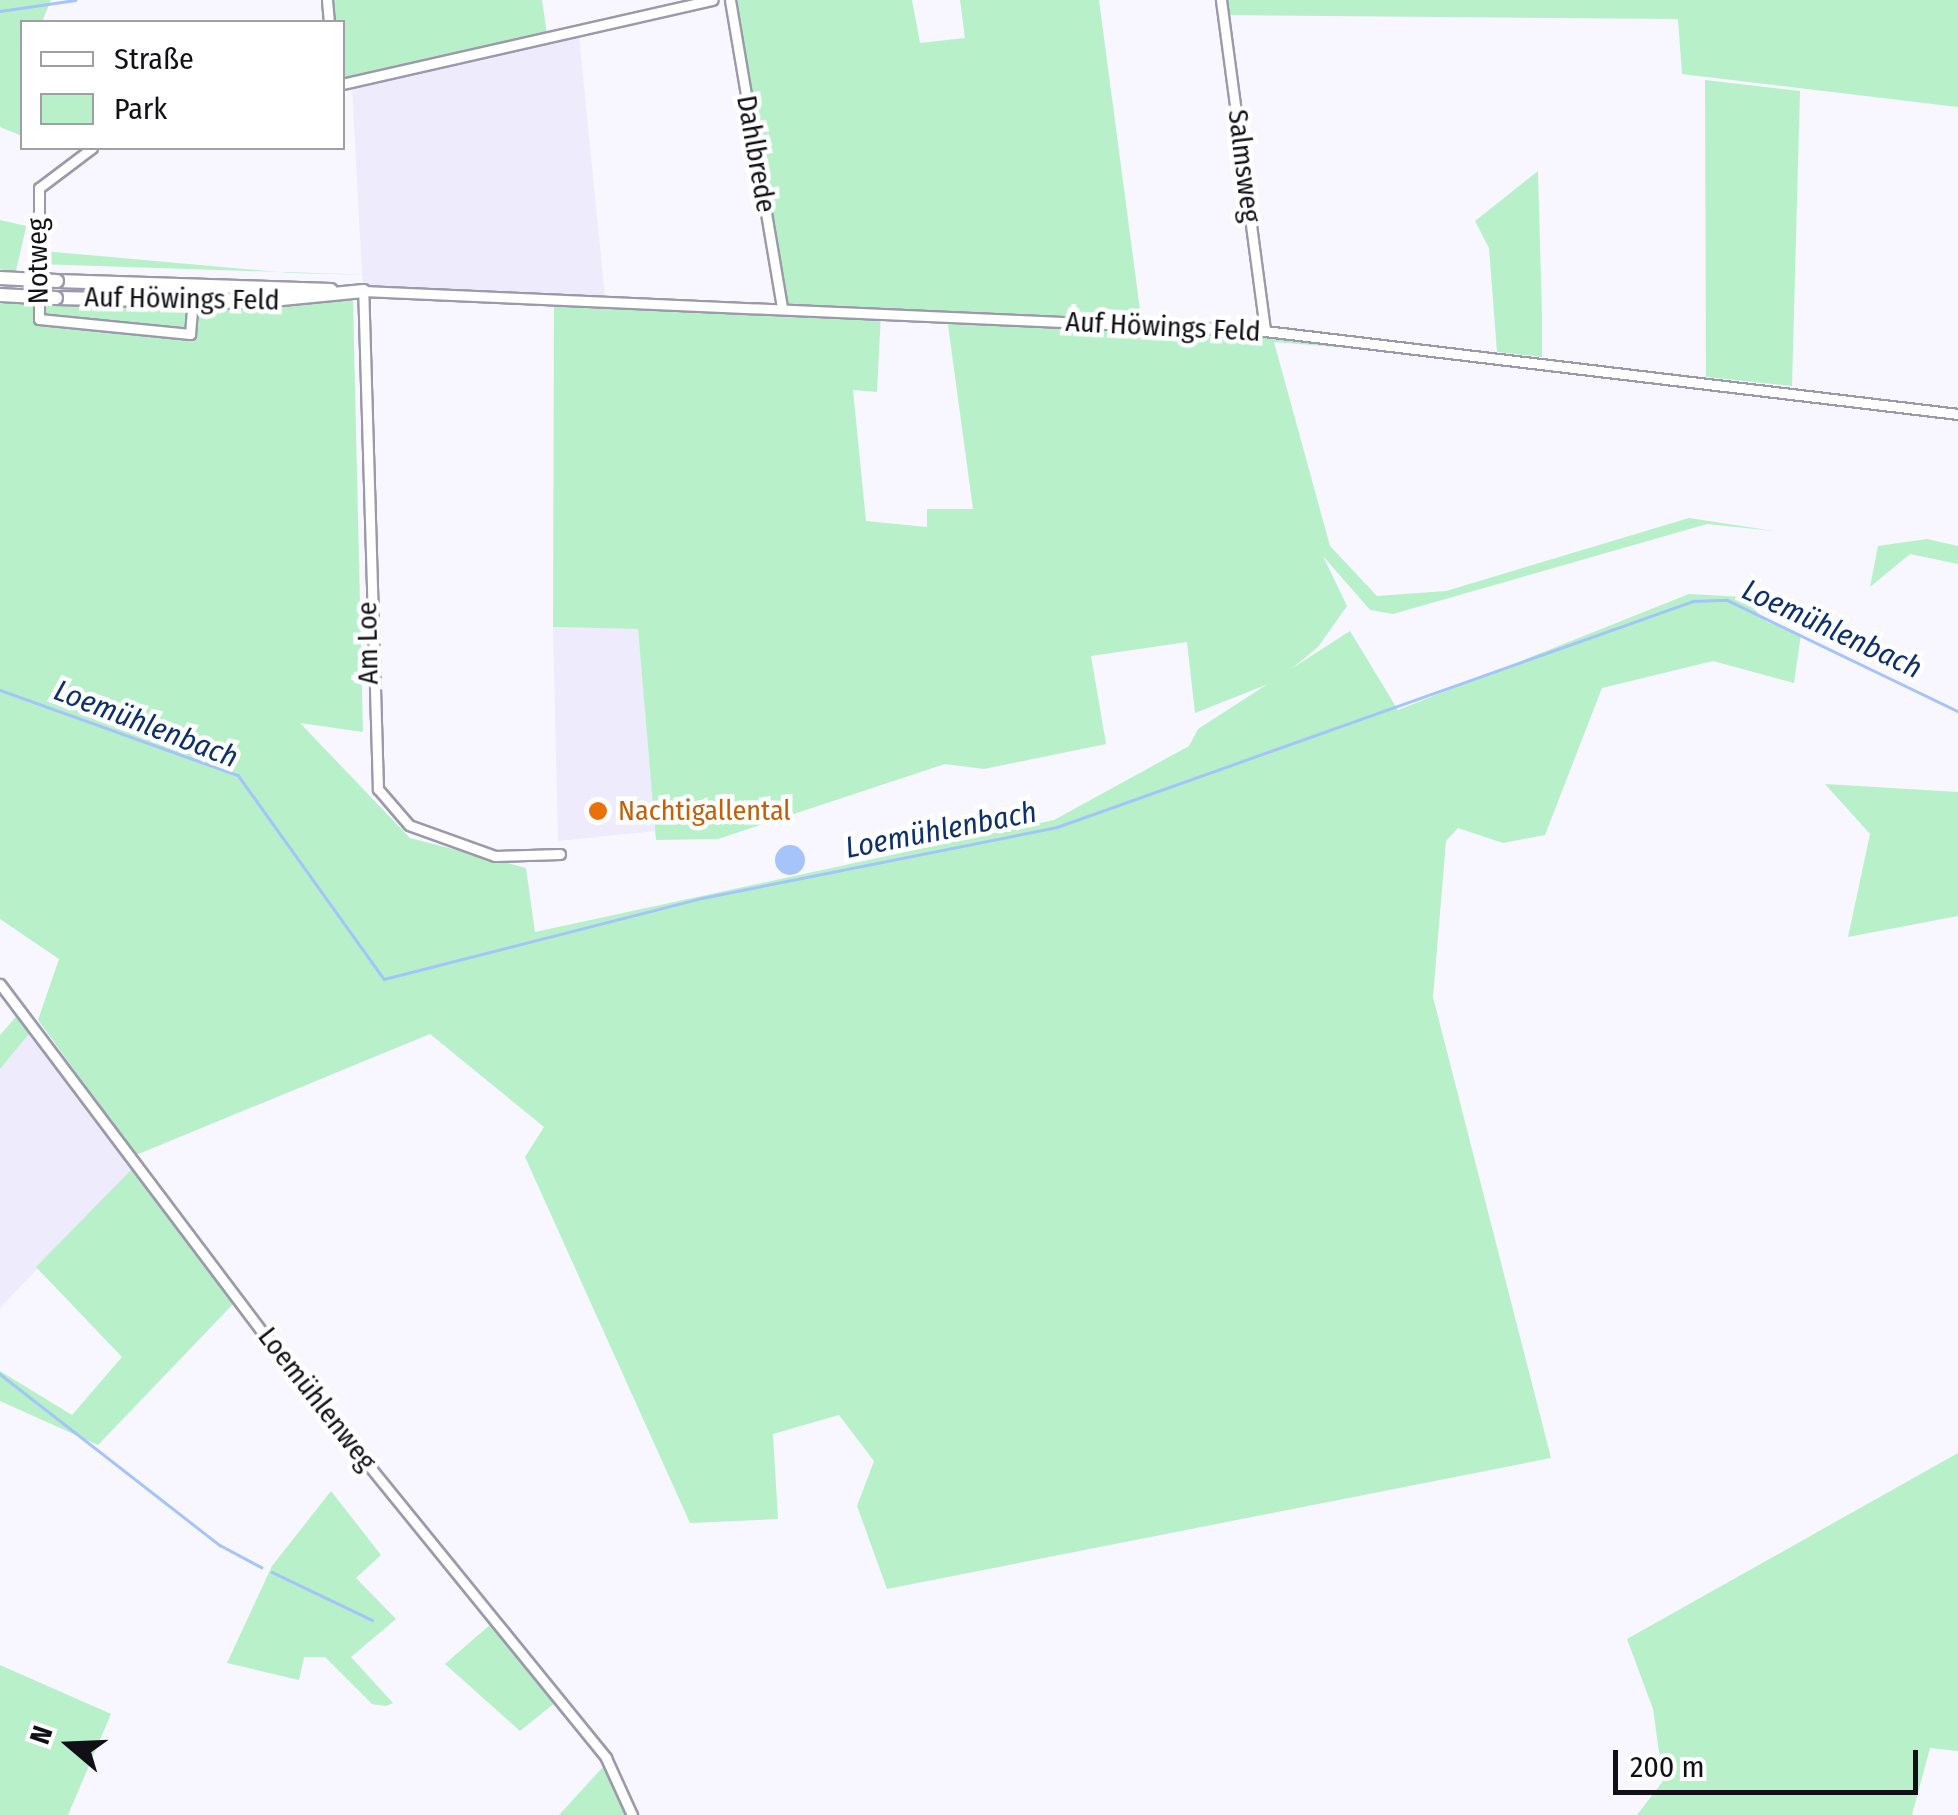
<!DOCTYPE html>
<html>
<head>
<meta charset="utf-8">
<style>
  body { margin:0 }
  #map { position:relative; width:1958px; height:1815px; overflow:hidden; background:#f8f6fe; font-family:"Fira Sans Condensed",sans-serif }
  div>[style] { position:absolute }
  .built>* { inset:0; background:#eeebfc }
  .green>* { inset:0; background:#b8f0ca; transform-origin:0 0 }
  .water>* { inset:0; background:#a4c4fa }
  .round { border-radius:50% }
  .stream>* { height:2.5px; margin:-1.25px; padding:0 1.25px; transform-origin:1.25px; border-radius:1.25px; background:#a4c4fa }
  .roads { filter:drop-shadow(2px 0 #9d99ac) drop-shadow(-2px 0 #9d99ac) drop-shadow(0 2px #9d99ac) drop-shadow(0 -2px #9d99ac) }
  .minor>* { height:9px; margin:-4.5px; padding:0 4.5px; transform-origin:4.5px; border-radius:4.5px; background:#fff }
  .secondary>* { height:12px; margin:-6px; padding:0 6px; transform-origin:6px; border-radius:6px; background:#fff }
  .bridges { filter:drop-shadow(2px 0 #9d99ac) drop-shadow(-2px 0 #9d99ac) drop-shadow(0 2px #9d99ac) drop-shadow(0 -2px #9d99ac) }
  .secondary-bridge>* { height:12px; margin:-6px; padding:0 6px; transform-origin:6px; border-radius:6px; background:#fff }
  .dots>* { width:28px; height:28px; translate:-50% -50%; box-sizing:border-box; border:5px solid #fff; border-radius:50% }
  span { translate:-50% -50%; white-space:nowrap; text-align:center; line-height:1.15; -webkit-text-stroke:9px #fff; paint-order:stroke }
  .street-label { font-size:28px; color:#121017 }
  .food-label { font-size:28px; color:#c56008 }
  .left { translate:0 -50%; text-align:left }
  .water-label { font-size:30px; color:#0d2f6c; font-style:italic }
  .legend { position:absolute; left:20px; top:20px; width:325px; height:130px; box-sizing:border-box; background:#fff; border:2px solid #a09fa2; margin:0; padding:12px 18px; list-style:none; font-size:30px; color:#121017 }
  .legend li { display:flex; align-items:center; gap:20px; height:50px }
  .legend b { width:50px; border:2px solid #a09fa2 }
  .north { position:absolute; left:20px; top:1695px; width:100px; height:100px; -webkit-text-stroke:8px #fff; paint-order:stroke; rotate:289deg; font-size:28px; font-weight:700; line-height:40px; text-align:center; color:#121017 }
  .north::after { content:''; display:block; margin:auto; width:35px; height:45px; background:#121017; clip-path:polygon(50% 0,100% 100%,50% 72%,0 100%) }
  .scale { position:absolute; left:1613px; top:1750px; width:305px; height:45px; box-sizing:border-box; border:5px solid #121017; border-top:0; padding-left:12px; font-size:30px; line-height:35px; white-space:nowrap; color:#121017; -webkit-text-stroke:8px #fff; paint-order:stroke }
</style>
</head>
<body>
<div id="map">
  <div class="built">
    <i style="clip-path:polygon(579px 36px,605px 298px,363px 291px,352px 86px)"></i>
    <i style="clip-path:polygon(553px 627px,638px 629px,656px 831px,558px 841px)"></i>
    <i style="clip-path:polygon(34px 1028px,135px 1166px,0 1308px,0 1069px)"></i>
  </div>
  <div class="green">
    <i style="clip-path:polygon(0 0,51px 0,42px 22px,22px 22px,22px 136px,0 127px)"></i>
    <i style="clip-path:polygon(330px 0,542px 0,547px 34px,343px 81px,342px 22px,332px 22px)"></i>
    <i style="clip-path:polygon(evenodd,732px 0,912px 0,920px 43px,965px 38px,960px 0,1099px 0,1142px 325px,1385px 342px,1386px 351px,1274px 342px,1330px 546px,1377px 596px,1446px 591px,1689px 518px,1774px 531px,1707px 524px,1393px 614px,1370px 610px,1323px 556px,1347px 606px,1318px 647px,1278px 680px,1195px 713px,1187px 642px,1091px 656px,1106px 744px,984px 769px,945px 764px,718px 839px,656px 840px,638px 629px,553px 627px,554px 296px,781px 308px,732px 0,881px 313px,947px 318px,973px 509px,927px 509px,927px 527px,866px 521px,853px 390px,877px 392px,881px 313px)"></i>
    <i style="clip-path:polygon(1226px 0,1958px 0,1958px 107px,1682px 74px,1678px 19px,1227px 15px)"></i>
    <i style="clip-path:polygon(1705px 80px,1800px 91px,1792px 386px,1706px 377px)"></i>
    <i style="clip-path:polygon(1538px 171px,1542px 316px,1542px 357px,1497px 352px,1489px 248px,1475px 221px)"></i>
    <i style="left:0;top:220px;width:27px;height:48px;rotate:13deg"></i>
    <i style="clip-path:polygon(43px 251px,291px 273px,374px 275px,38px 264px)"></i>
    <i style="clip-path:polygon(353px 301px,363px 732px,300px 723px,410px 838px,526px 868px,535px 932px,1054px 820px,1189px 746px,1198px 729px,1350px 631px,1398px 710px,1689px 594px,1743px 597px,1767px 622px,1801px 634px,1794px 683px,1713px 661px,1602px 688px,1545px 835px,1503px 843px,1458px 828px,1446px 841px,1433px 997px,1551px 1458px,887px 1589px,857px 1506px,874px 1461px,839px 1415px,773px 1434px,778px 1519px,690px 1523px,525px 1157px,544px 1127px,430px 1034px,136px 1155px,38px 1020px,59px 959px,0 919px,0 304px)"></i>
    <i style="clip-path:polygon(1927px 539px,1958px 546px,1958px 564px,1910px 554px,1870px 587px,1878px 546px)"></i>
    <i style="clip-path:polygon(1825px 784px,1958px 792px,1958px 916px,1848px 937px,1870px 834px)"></i>
    <i style="clip-path:polygon(21px 1011px,34px 1028px,0 1069px,0 1035px)"></i>
    <i style="clip-path:polygon(135px 1166px,236px 1301px,98px 1445px,0 1401px,0 1371px,72px 1415px,122px 1357px,36px 1267px)"></i>
    <i style="clip-path:polygon(1958px 1453px,1958px 1751px,1930px 1748px,1912px 1815px,1637px 1815px,1663px 1781px,1653px 1709px,1627px 1639px)"></i>
    <i style="clip-path:polygon(331px 1491px,381px 1555px,356px 1578px,396px 1619px,351px 1657px,393px 1703px,386px 1706px,372px 1704px,325px 1657px,304px 1657px,299px 1680px,227px 1663px,272px 1566px)"></i>
    <i style="clip-path:polygon(492px 1623px,556px 1702px,520px 1731px,445px 1664px)"></i>
    <i style="clip-path:polygon(0 1665px,111px 1714px,68px 1815px,0 1815px)"></i>
    <i style="clip-path:polygon(610px 1767px,632px 1815px,559px 1815px,602px 1768px)"></i>
  </div>
  <div class="water">
    <i class="round" style="left:775px;top:845px;width:30px;height:30px"></i>
  </div>
  <div class="stream">
    <i style="left:0;top:11px;width:76px;rotate:-8.3deg"></i>
    <i style="left:0;top:690px;width:253px;rotate:19.7deg"></i>
    <i style="left:238px;top:775px;width:251px;rotate:54.4deg"></i>
    <i style="left:384px;top:979px;width:328px;rotate:-14.3deg"></i>
    <i style="left:702px;top:898px;width:362px;rotate:-11.3deg"></i>
    <i style="left:1057px;top:827px;width:675px;rotate:-19.56deg"></i>
    <i style="left:1693px;top:601px;width:34px;rotate:-2deg"></i>
    <i style="left:1727px;top:600px;width:256px;rotate:25.7deg"></i>
    <i style="left:0;top:1374px;width:279px;rotate:37.9deg"></i>
    <i style="left:220px;top:1545px;width:47px;rotate:28.2deg"></i>
    <i style="left:272px;top:1572px;width:111px;rotate:25.6deg"></i>
  </div>
  <div class="roads">
    <div class="minor">
      <i style="left:327px;top:0;width:22px;rotate:85deg"></i>
      <i style="left:730px;top:0;width:312px;rotate:80.4deg"></i>
      <i style="left:1221px;top:0;width:334px;rotate:82.4deg"></i>
      <i style="left:342px;top:84px;width:380px;rotate:-12.8deg"></i>
      <i style="left:92px;top:148px;width:66px;rotate:143deg"></i>
      <i style="left:39px;top:188px;width:131px;rotate:90deg"></i>
      <i style="left:39px;top:319px;width:152px;rotate:5.7deg"></i>
      <i style="left:190px;top:334px;width:48px;rotate:-85.2deg"></i>
      <i style="left:560px;top:854px;width:65px;rotate:178.2deg"></i>
      <i style="left:495px;top:856px;width:91px;rotate:-160.2deg"></i>
      <i style="left:409px;top:825px;width:48px;rotate:-130.7deg"></i>
      <i style="left:378px;top:789px;width:498px;rotate:-91.7deg"></i>
      <i style="left:363px;top:291px;width:903px;rotate:2.54deg"></i>
      <i style="left:1265px;top:331px;width:698px;rotate:6.83deg"></i>
      <i style="left:0;top:984px;width:485px;rotate:53deg"></i>
      <i style="left:292px;top:1371px;width:498px;rotate:50.9deg"></i>
      <i style="left:606px;top:1758px;width:63px;rotate:65.5deg"></i>
    </div>
    <div class="secondary">
      <i style="left:57px;top:281px;width:274px;rotate:1.9deg"></i>
      <i style="left:56px;top:298px;width:195px;rotate:1.2deg"></i>
      <i style="left:251px;top:302px;width:113px;rotate:-5.6deg"></i>
    </div>
  </div>
  <div class="bridges">
    <div class="secondary-bridge">
      <i style="left:0;top:278px;width:57px;rotate:3deg"></i>
      <i style="left:0;top:295px;width:56px;rotate:3.1deg"></i>
    </div>
  </div>
  <div class="dots">
    <i style="left:598px;top:811px;background:#e8710a"></i>
  </div>
  <div class="street-label">
    <span style="left:756px;top:154px;rotate:80deg">Dahlbrede</span>
    <span style="left:1244px;top:166px;rotate:83deg">Salmsweg</span>
    <span style="left:38px;top:261px;rotate:-91deg">Notweg</span>
    <span style="left:182px;top:299px;rotate:1deg">Auf Höwings Feld</span>
    <span style="left:1163px;top:327px;rotate:3deg">Auf Höwings Feld</span>
    <span style="left:368px;top:643px;rotate:-91deg">Am Loe</span>
    <span style="left:317px;top:1399px;rotate:52deg">Loemühlenweg</span>
  </div>
  <div class="food-label">
    <span class="left" style="left:618px;top:811px">Nachtigallental</span>
  </div>
  <div class="water-label">
    <span style="left:1832px;top:629px;rotate:25deg">Loemühlenbach</span>
    <span style="left:146px;top:724px;rotate:21deg">Loemühlenbach</span>
    <span style="left:941px;top:830px;rotate:-11deg">Loemühlenbach</span>
  </div>
  <ul class="legend">
  <li><b style="height:12px;background:#fff"></b>Straße</li>
  <li><b style="height:28px;background:#b8f0ca"></b>Park</li>
  </ul>
  <div class="north">N</div>
  <div class="scale">200 m</div>
</div>
</body>
</html>
